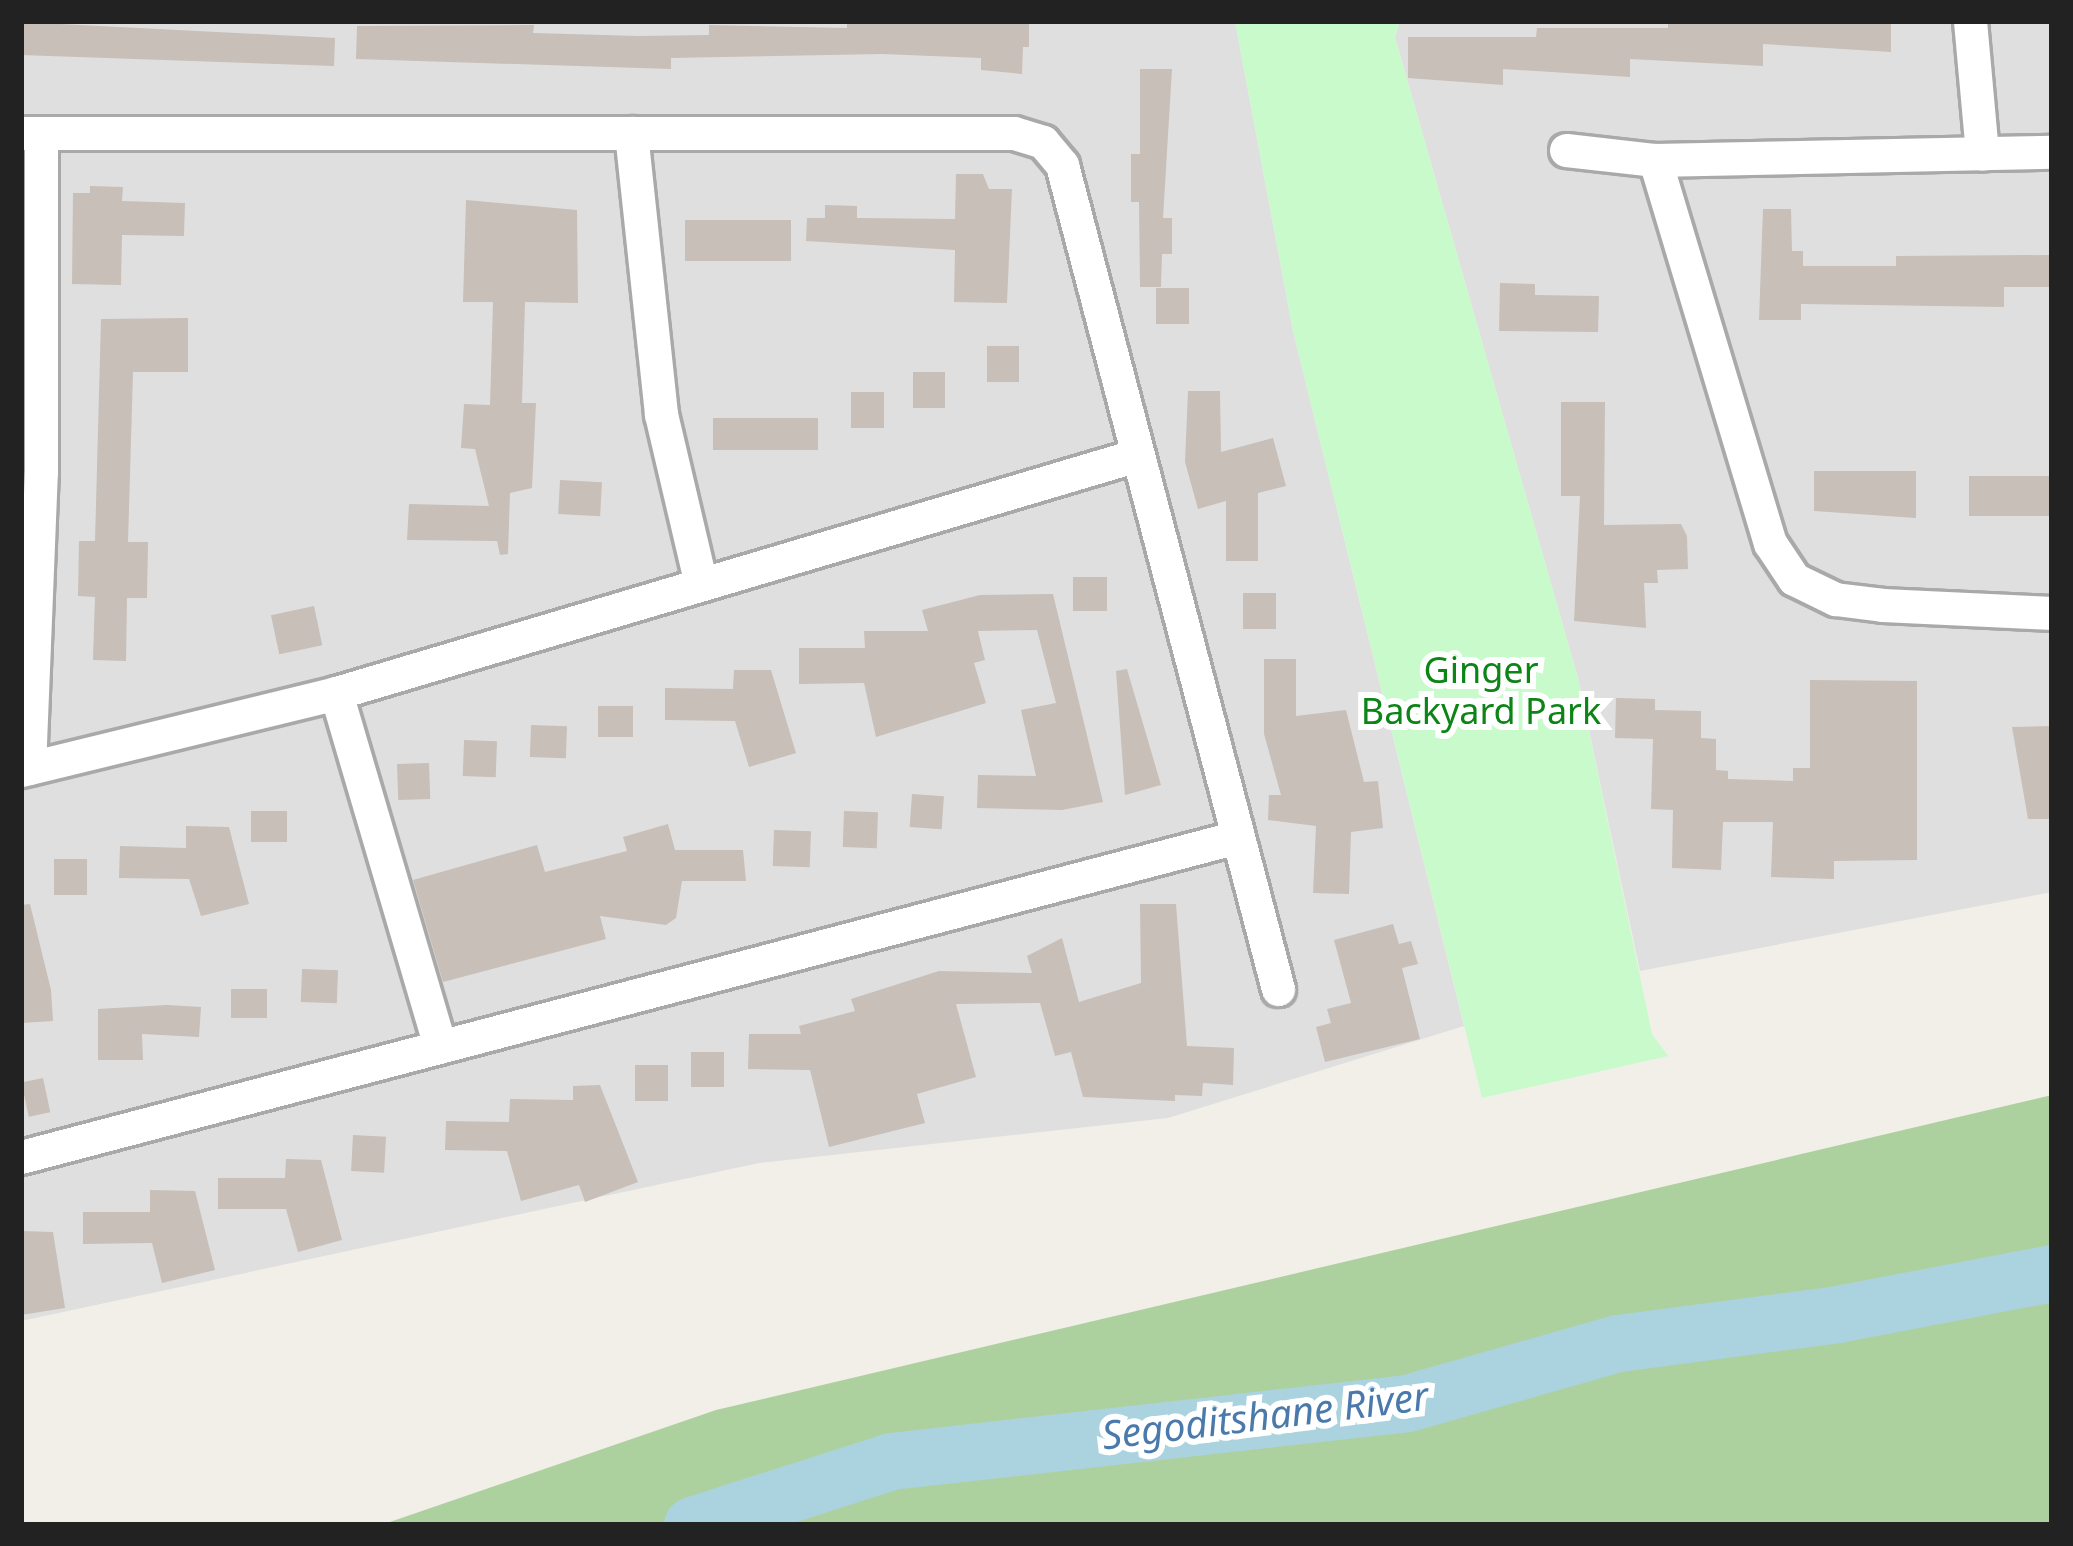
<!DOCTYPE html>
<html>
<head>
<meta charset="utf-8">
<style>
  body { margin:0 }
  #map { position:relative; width:2073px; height:1546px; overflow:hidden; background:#f2efe9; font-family:"Noto Sans",sans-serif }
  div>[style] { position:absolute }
  .residential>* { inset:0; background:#e0dfdf }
  .forest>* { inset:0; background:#add19e }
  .park>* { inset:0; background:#c8facc }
  .river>* { height:57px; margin:-28.5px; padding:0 28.5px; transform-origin:28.5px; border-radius:28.5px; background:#aad3df }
  .building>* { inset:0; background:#c7bfb8; transform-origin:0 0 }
  .roads { filter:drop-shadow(3px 0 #a9a9a9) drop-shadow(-3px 0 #a9a9a9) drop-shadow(0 3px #a9a9a9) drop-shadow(0 -3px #a9a9a9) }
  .minor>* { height:33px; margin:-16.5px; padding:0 16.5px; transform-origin:16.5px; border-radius:16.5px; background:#fff }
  span { translate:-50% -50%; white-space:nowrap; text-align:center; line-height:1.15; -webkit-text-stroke:12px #fff; paint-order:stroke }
  .park-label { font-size:36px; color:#0c8416 }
  .water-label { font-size:39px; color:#4a7aab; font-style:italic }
  .frame { position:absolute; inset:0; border:24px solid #222; pointer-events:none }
</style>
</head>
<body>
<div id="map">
  <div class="residential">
    <i style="clip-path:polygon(21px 21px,1235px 21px,1293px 331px,1464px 1026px,1168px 1118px,759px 1163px,21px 1321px)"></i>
    <i style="clip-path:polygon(1400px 21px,2052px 21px,2052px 892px,1640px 971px,1578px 678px,1395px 37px)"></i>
  </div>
  <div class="forest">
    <i style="clip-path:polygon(2052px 1095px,2052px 1525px,381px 1525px,716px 1410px)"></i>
  </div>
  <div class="park">
    <i style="clip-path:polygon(1235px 21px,1400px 21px,1395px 37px,1578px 678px,1652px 1034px,1668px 1056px,1482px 1098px,1293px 331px)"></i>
  </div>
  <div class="river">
    <i style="left:692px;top:1525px;width:209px;rotate:-17.8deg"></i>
    <i style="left:891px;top:1461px;width:519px;rotate:-6.41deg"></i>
    <i style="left:1407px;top:1403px;width:219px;rotate:-15.9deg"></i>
    <i style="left:1618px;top:1343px;width:221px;rotate:-7.5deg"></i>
    <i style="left:1837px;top:1314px;width:219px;rotate:-10.8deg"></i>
  </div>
  <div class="building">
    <i style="clip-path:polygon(847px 21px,1029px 21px,1029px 47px,1023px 47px,1022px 74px,981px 70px,981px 58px,882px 54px,671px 58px,671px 69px,356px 59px,357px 26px,534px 25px,533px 33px,638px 36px,709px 35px,709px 25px,847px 28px)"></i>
    <i style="clip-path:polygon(1668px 21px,1891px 21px,1891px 52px,1763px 44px,1763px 66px,1630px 59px,1630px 77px,1503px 69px,1503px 85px,1408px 78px,1408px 37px,1536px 37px,1537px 28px,1668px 28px)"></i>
    <i style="clip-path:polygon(21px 22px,335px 38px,334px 66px,21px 55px)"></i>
    <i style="clip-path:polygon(1140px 69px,1172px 69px,1163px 218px,1172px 218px,1172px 254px,1162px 254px,1161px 287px,1140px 287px,1139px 202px,1131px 202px,1131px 154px,1140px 154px)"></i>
    <i style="clip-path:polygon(956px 174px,983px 174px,989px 189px,1012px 189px,1007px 303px,954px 302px,955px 250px,806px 241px,807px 218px,825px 218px,825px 205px,857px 206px,857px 218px,955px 219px)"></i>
    <i style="clip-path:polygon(90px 186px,123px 187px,122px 201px,185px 203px,184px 236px,122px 235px,121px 285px,72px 284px,73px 193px,90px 193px)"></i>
    <i style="clip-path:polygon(466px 200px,577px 210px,578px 303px,525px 302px,522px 403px,536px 403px,532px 488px,510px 493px,508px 554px,500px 555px,497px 541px,407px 540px,409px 504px,489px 506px,475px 449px,461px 448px,464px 404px,490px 405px,493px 302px,463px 302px)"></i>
    <i style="clip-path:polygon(1763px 209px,1791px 209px,1792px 251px,1803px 251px,1803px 266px,1896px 266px,1896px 256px,2052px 255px,2052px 287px,2004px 287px,2004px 307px,1801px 304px,1801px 320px,1759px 320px)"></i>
    <i style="left:791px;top:220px;width:41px;height:106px;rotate:90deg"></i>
    <i style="clip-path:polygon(1500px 283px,1535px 284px,1535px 295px,1599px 296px,1598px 332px,1499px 331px)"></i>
    <i style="left:1156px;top:288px;width:33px;height:36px"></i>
    <i style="clip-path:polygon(188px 318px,188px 372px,133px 372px,128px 542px,148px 542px,147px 598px,127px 598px,126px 661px,93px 660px,95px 597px,78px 596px,79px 541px,95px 541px,101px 319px)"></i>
    <i style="left:987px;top:346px;width:32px;height:36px"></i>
    <i style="left:913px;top:372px;width:32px;height:36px"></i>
    <i style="clip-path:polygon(1188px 391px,1220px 391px,1221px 452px,1273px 438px,1286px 486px,1258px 493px,1258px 561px,1226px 561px,1226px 501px,1198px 509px,1185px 462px)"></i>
    <i style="left:884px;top:392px;width:36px;height:33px;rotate:90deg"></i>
    <i style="clip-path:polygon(1561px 402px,1605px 402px,1604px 525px,1681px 524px,1687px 536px,1688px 569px,1657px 570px,1658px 583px,1644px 583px,1646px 628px,1574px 621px,1580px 496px,1561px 496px)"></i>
    <i style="left:818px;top:418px;width:32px;height:105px;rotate:90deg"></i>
    <i style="clip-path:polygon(1814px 471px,1916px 471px,1916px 518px,1814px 511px)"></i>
    <i style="left:1969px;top:476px;width:83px;height:40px"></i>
    <i style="left:560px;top:480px;width:42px;height:34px;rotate:3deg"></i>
    <i style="left:1107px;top:577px;width:34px;height:34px;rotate:90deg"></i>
    <i style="left:1243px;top:593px;width:33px;height:36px"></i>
    <i style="clip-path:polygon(1053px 594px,1103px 802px,1062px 810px,977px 808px,978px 775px,1036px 776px,1021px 710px,1056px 703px,1037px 630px,978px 631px,985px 660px,974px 663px,986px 703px,876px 737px,864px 683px,799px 684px,799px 648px,865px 648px,864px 631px,928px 631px,922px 610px,980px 595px)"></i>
    <i style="left:314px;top:606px;width:40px;height:44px;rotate:78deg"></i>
    <i style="clip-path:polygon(1264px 659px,1296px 659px,1296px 716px,1346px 710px,1364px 782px,1378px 781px,1383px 828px,1351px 832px,1349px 894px,1313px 893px,1316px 826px,1268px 820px,1269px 795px,1281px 795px,1264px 734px)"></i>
    <i style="clip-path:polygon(1127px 669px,1161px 785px,1125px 795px,1116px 671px)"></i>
    <i style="clip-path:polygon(734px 670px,771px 670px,796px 753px,749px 767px,735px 721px,665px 720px,665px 688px,733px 689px)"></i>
    <i style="clip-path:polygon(1810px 680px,1917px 681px,1917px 860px,1834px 861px,1834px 879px,1771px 877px,1773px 822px,1723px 822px,1721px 870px,1672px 868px,1673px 810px,1651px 809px,1653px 739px,1615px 738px,1616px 698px,1655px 699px,1655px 710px,1701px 711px,1701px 738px,1716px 739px,1716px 770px,1728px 771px,1728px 779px,1793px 781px,1793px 768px,1810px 768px)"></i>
    <i style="left:598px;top:706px;width:35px;height:31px"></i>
    <i style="left:531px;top:725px;width:36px;height:32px;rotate:2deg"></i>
    <i style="clip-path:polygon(2052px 726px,2052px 819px,2028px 819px,2012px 727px)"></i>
    <i style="left:464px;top:740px;width:33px;height:36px;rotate:2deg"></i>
    <i style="left:429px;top:763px;width:36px;height:32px;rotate:88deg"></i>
    <i style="left:912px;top:794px;width:32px;height:33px;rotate:4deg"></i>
    <i style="left:251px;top:811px;width:36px;height:31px"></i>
    <i style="left:844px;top:811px;width:34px;height:36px;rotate:2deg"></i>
    <i style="clip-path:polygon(668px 824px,675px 850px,743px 850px,746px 881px,682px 881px,676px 918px,666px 925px,600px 916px,606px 939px,443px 982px,413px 880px,537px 845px,545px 872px,627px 851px,623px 837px)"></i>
    <i style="clip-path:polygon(186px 826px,229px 827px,249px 904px,201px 916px,189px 879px,119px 878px,120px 846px,186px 848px)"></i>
    <i style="left:774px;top:830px;width:37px;height:36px;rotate:2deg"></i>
    <i style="left:54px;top:859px;width:33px;height:36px"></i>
    <i style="clip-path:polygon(30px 904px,51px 990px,53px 1021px,21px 1023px,21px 905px)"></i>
    <i style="clip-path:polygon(1140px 904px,1176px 904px,1187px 1046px,1234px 1048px,1233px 1085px,1203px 1083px,1202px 1096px,1175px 1095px,1175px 1101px,1083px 1097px,1071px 1052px,1055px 1056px,1040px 1003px,956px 1004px,976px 1077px,917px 1094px,925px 1123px,829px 1147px,810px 1070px,748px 1069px,749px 1034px,801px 1034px,799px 1026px,855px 1011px,851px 999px,939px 971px,1032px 973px,1027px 956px,1062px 938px,1079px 1002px,1141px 983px)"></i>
    <i style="clip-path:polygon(1393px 924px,1399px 944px,1411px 941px,1418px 964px,1402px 968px,1420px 1039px,1325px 1062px,1316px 1027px,1331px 1023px,1327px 1009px,1351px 1003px,1334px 940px)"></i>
    <i style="left:302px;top:969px;width:36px;height:33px;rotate:2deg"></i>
    <i style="left:231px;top:989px;width:36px;height:29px"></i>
    <i style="clip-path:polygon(167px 1005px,201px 1007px,199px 1037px,142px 1034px,143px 1060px,98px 1060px,98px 1009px)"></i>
    <i style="left:691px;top:1052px;width:33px;height:35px"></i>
    <i style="left:635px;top:1065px;width:33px;height:36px"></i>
    <i style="left:43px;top:1078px;width:35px;height:22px;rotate:78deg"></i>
    <i style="clip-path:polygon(600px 1085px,638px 1182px,585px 1202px,579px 1185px,521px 1201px,507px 1151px,445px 1150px,446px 1121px,509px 1122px,510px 1099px,573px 1100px,573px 1086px)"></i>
    <i style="left:353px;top:1135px;width:33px;height:36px;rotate:3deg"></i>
    <i style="clip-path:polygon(286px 1159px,321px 1160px,342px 1240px,298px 1252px,286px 1209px,218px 1209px,218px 1178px,285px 1178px)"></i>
    <i style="clip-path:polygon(150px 1190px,195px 1191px,215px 1270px,162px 1283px,152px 1243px,83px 1244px,83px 1212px,150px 1212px)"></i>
    <i style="clip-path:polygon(21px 1231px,53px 1232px,65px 1308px,21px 1315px)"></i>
  </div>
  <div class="roads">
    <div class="minor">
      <i style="left:1970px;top:21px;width:133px;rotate:84.8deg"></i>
      <i style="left:21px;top:133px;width:993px"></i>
      <i style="left:1014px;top:133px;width:30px;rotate:17deg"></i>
      <i style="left:1043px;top:142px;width:30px;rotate:50deg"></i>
      <i style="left:1062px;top:165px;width:852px;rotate:75.31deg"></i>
      <i style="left:631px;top:133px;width:283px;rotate:83.9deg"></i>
      <i style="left:661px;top:414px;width:171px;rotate:76.8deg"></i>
      <i style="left:1566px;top:150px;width:90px;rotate:6.4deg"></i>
      <i style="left:1655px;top:160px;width:397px;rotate:-1.2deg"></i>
      <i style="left:1655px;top:160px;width:400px;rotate:73.3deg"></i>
      <i style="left:1770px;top:543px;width:43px;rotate:56.3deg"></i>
      <i style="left:1794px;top:579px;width:46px;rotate:26deg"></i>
      <i style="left:1835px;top:599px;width:48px;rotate:7.1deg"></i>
      <i style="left:1883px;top:605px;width:169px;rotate:2.7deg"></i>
      <i style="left:336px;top:693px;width:368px;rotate:73.6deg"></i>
      <i style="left:29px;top:768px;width:296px;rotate:-87.7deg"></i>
      <i style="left:41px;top:472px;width:339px;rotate:-90deg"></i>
      <i style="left:21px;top:770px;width:324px;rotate:-13.7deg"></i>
      <i style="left:336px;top:693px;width:832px;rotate:-16.54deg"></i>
      <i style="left:21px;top:1157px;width:1257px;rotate:-14.74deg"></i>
    </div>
  </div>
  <div class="park-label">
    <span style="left:1481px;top:690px">Ginger<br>Backyard Park</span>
  </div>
  <div class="water-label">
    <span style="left:1265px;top:1415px;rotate:-7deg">Segoditshane River</span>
  </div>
  <div class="frame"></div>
</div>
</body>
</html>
